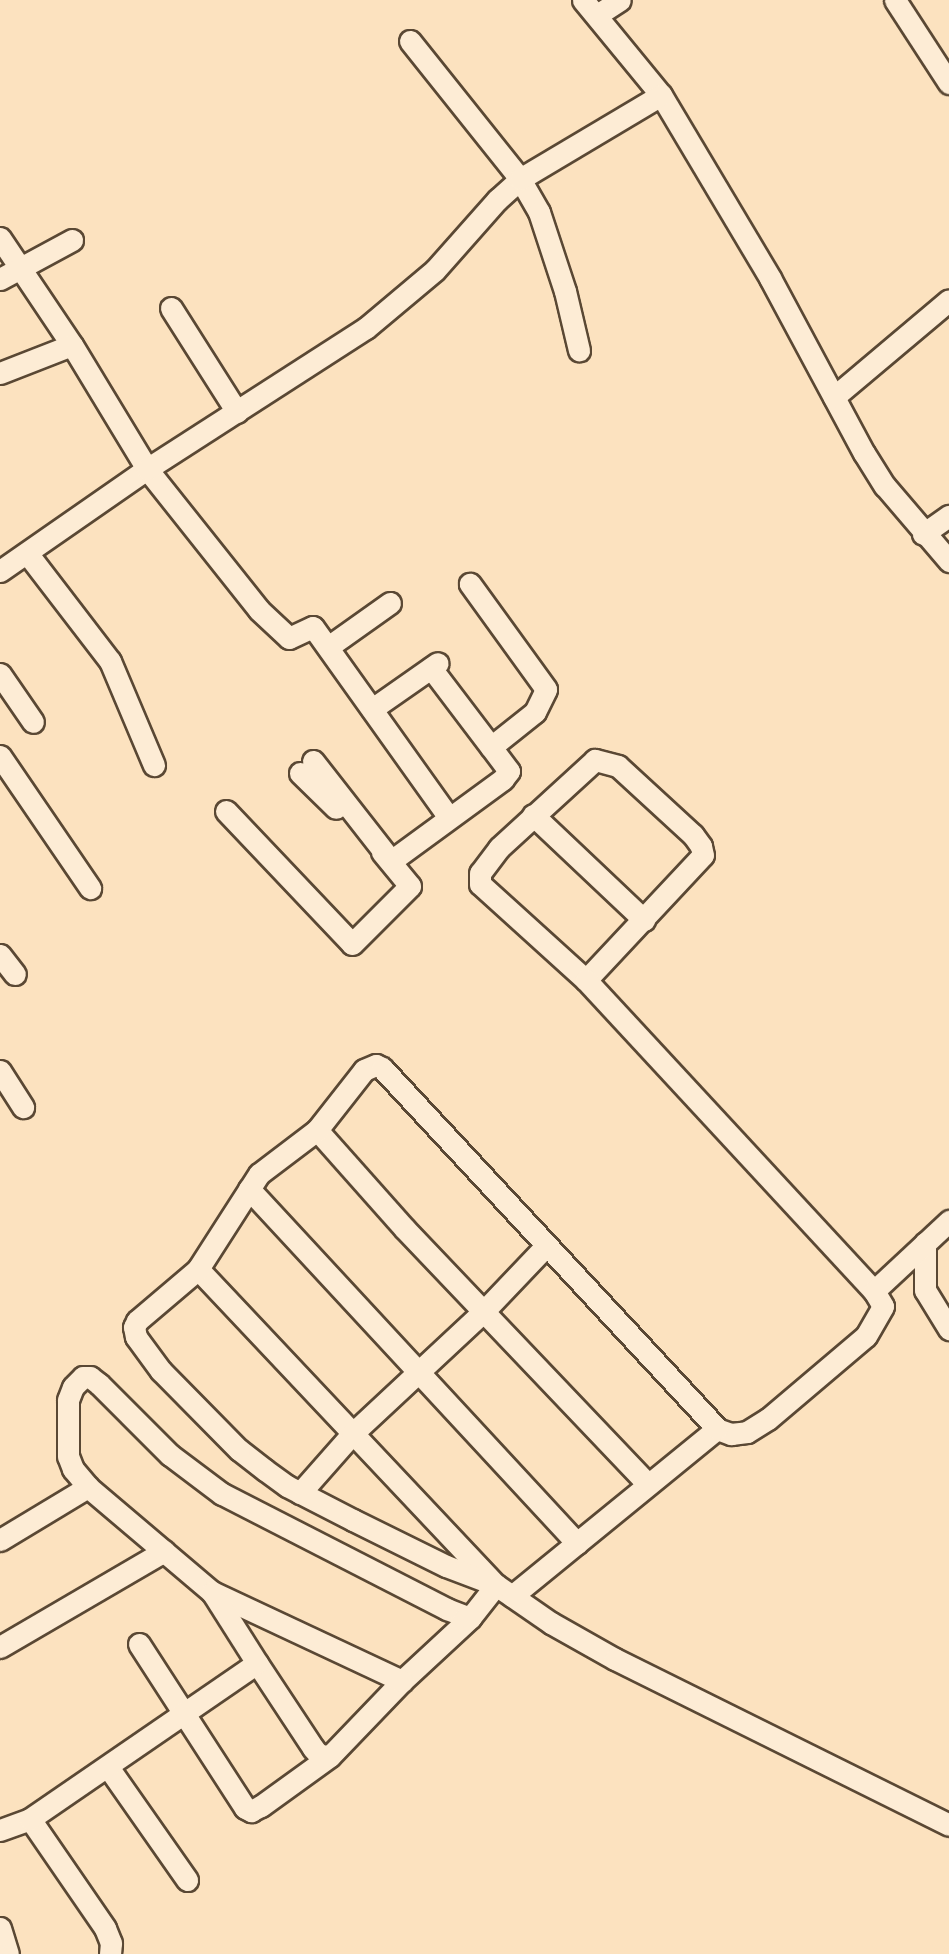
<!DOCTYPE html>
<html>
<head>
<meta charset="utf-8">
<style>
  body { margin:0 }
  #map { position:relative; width:949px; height:1954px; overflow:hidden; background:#fce2bf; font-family:"Old Standard TT",serif }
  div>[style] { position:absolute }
  .roads { filter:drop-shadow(2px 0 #5a4834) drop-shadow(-2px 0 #5a4834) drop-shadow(0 2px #5a4834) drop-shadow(0 -2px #5a4834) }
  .street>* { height:21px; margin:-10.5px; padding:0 10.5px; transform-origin:10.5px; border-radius:10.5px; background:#fdecd5 }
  span { translate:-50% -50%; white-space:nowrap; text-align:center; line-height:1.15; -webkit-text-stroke:5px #fdecd5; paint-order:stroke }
</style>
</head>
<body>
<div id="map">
  <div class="roads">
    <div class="street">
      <i style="left:583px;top:0;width:123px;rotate:50.6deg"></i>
      <i style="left:661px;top:95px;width:213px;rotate:59.2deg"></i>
      <i style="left:770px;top:278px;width:199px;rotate:61.8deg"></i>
      <i style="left:864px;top:453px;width:39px;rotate:58deg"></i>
      <i style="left:885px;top:486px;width:99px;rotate:49.5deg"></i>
      <i style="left:895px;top:0;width:99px;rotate:57deg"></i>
      <i style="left:597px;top:15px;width:27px;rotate:-33deg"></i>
      <i style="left:410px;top:41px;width:176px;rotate:51.4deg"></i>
      <i style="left:520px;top:179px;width:38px;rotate:60deg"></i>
      <i style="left:539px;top:212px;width:83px;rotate:71.8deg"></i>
      <i style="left:565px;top:291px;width:61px;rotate:76.7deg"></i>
      <i style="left:0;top:238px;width:129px;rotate:56.1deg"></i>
      <i style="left:72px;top:345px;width:145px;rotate:58.8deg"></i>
      <i style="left:147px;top:469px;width:180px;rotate:51.5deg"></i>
      <i style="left:259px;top:610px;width:41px;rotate:43deg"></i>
      <i style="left:289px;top:638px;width:26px;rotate:-25deg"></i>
      <i style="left:313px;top:627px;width:234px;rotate:54.5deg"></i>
      <i style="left:0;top:279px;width:82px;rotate:-28.4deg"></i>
      <i style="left:171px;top:308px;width:123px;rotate:57.6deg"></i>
      <i style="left:0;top:373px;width:77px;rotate:-21.3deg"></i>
      <i style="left:834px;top:397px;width:150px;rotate:-40.1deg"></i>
      <i style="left:923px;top:534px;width:32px;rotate:-35deg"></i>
      <i style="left:27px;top:553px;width:136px;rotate:52.5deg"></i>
      <i style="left:110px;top:661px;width:113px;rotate:67.1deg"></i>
      <i style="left:0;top:571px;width:179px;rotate:-34.8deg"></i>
      <i style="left:147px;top:469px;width:260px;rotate:-32.8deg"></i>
      <i style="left:366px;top:328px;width:90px;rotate:-40deg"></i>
      <i style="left:435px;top:270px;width:94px;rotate:-48.5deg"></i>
      <i style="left:497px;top:200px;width:31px;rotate:-42deg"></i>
      <i style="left:520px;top:179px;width:164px;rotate:-30.8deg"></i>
      <i style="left:328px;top:647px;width:76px;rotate:-35.4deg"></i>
      <i style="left:431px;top:668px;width:99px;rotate:52.8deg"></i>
      <i style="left:0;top:674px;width:58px;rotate:55.5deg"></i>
      <i style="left:372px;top:709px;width:80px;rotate:-34.9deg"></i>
      <i style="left:0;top:756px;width:160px;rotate:55.7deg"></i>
      <i style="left:313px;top:761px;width:127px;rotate:52deg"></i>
      <i style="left:391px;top:861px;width:139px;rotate:-36.2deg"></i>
      <i style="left:503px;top:779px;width:10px;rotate:-53deg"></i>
      <i style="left:509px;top:771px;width:30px;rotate:-127deg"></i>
      <i style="left:491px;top:747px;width:56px;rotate:-38.5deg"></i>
      <i style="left:535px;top:712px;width:25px;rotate:-64deg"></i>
      <i style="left:546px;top:689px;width:130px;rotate:-125.9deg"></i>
      <i style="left:300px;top:773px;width:50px;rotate:44.2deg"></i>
      <i style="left:226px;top:811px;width:183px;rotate:46.5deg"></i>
      <i style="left:352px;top:944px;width:82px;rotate:-45deg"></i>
      <i style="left:410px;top:886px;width:44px;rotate:-129.5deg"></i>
      <i style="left:533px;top:815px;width:153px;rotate:43.4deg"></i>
      <i style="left:0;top:955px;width:24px;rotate:52deg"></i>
      <i style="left:586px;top:980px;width:171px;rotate:-46.9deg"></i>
      <i style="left:703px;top:855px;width:9px;rotate:-103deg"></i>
      <i style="left:701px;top:846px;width:14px;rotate:-126deg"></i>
      <i style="left:693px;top:835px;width:102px;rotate:-137.4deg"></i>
      <i style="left:618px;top:766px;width:24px;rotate:-165deg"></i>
      <i style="left:595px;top:760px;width:130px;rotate:137.5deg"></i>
      <i style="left:499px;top:848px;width:31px;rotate:127deg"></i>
      <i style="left:480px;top:873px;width:11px;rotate:90deg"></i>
      <i style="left:480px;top:884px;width:143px;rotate:42.2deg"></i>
      <i style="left:586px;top:980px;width:424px;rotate:47.2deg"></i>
      <i style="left:0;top:1071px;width:43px;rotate:57.4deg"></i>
      <i style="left:317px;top:1130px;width:131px;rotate:48.4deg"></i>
      <i style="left:404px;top:1228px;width:352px;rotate:46.4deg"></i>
      <i style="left:249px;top:1189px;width:483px;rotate:47.2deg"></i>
      <i style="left:925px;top:1243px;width:47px;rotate:90deg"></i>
      <i style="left:925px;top:1290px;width:46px;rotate:58.4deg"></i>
      <i style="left:198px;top:1269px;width:434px;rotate:46.7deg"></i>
      <i style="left:496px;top:1585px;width:67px;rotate:34.6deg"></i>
      <i style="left:551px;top:1623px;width:73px;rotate:29.4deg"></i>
      <i style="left:615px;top:1659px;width:373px;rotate:26.4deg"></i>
      <i style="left:300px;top:1493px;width:79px;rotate:-48.6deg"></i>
      <i style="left:352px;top:1434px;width:180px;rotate:-43deg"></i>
      <i style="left:484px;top:1311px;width:90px;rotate:-46.4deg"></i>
      <i style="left:0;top:1540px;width:103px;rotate:-31.1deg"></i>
      <i style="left:512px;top:1596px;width:264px;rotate:-39.2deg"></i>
      <i style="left:717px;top:1429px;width:15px;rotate:20deg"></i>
      <i style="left:731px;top:1434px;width:16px;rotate:-7deg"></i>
      <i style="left:747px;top:1432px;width:25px;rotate:-32deg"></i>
      <i style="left:768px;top:1419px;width:128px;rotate:-40.3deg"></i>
      <i style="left:866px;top:1336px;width:34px;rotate:-60deg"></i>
      <i style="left:883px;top:1306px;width:17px;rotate:-121deg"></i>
      <i style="left:874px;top:1291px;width:103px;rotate:-43deg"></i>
      <i style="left:470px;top:1618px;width:42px;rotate:-51.8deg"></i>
      <i style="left:496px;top:1585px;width:53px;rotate:-159.2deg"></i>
      <i style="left:446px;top:1566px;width:104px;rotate:-153.7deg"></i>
      <i style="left:353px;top:1520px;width:74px;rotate:-152.7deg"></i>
      <i style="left:287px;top:1486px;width:27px;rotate:-144deg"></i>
      <i style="left:265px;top:1470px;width:33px;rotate:-142deg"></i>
      <i style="left:239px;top:1450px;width:111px;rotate:-134.6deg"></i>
      <i style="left:161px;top:1371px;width:42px;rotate:-126.3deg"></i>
      <i style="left:136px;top:1337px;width:10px;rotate:-101deg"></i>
      <i style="left:134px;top:1327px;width:7px;rotate:-63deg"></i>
      <i style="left:137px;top:1321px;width:80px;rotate:-40.4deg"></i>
      <i style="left:198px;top:1269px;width:113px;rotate:-57.3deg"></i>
      <i style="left:259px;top:1174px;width:73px;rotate:-37.2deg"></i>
      <i style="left:317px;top:1130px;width:76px;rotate:-51.9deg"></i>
      <i style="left:364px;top:1070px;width:13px;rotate:-23deg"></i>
      <i style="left:376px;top:1065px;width:7px;rotate:27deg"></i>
      <i style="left:382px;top:1068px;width:492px;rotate:47.1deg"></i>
      <i style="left:139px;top:1644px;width:195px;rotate:57.1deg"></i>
      <i style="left:245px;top:1808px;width:7px;rotate:27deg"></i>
      <i style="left:251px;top:1811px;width:11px;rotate:-27deg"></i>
      <i style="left:261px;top:1806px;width:85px;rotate:-35.9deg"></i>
      <i style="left:0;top:1647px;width:190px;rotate:-30.3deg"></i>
      <i style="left:257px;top:1663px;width:102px;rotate:56.6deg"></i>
      <i style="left:313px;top:1748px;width:9px;rotate:49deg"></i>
      <i style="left:319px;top:1755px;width:11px;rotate:5deg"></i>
      <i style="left:330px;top:1756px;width:104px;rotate:-46.2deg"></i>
      <i style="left:402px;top:1681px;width:93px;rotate:-42.8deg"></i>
      <i style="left:470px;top:1618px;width:25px;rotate:-159deg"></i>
      <i style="left:447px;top:1609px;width:253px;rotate:-152.9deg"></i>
      <i style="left:222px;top:1494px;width:65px;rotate:-143.1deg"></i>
      <i style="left:170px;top:1455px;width:100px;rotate:-135deg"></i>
      <i style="left:99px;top:1384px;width:11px;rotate:-142deg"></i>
      <i style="left:90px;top:1377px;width:7px;rotate:180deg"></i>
      <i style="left:83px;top:1377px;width:14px;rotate:135deg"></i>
      <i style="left:73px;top:1387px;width:14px;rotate:111deg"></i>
      <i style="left:68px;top:1400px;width:56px;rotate:90deg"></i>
      <i style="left:68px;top:1456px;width:14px;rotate:69deg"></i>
      <i style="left:73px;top:1469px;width:23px;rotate:50deg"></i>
      <i style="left:88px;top:1487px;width:162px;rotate:40.3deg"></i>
      <i style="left:212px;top:1592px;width:210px;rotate:25.1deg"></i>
      <i style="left:108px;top:1767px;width:138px;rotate:55deg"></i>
      <i style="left:0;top:1830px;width:32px;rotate:-20deg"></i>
      <i style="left:0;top:1928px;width:27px;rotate:73deg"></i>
      <i style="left:110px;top:1954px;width:11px;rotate:-85deg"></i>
      <i style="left:111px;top:1943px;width:16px;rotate:-112deg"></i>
      <i style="left:105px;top:1928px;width:132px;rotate:-124.5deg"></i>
      <i style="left:30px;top:1819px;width:275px;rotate:-34.5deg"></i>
      <i style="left:257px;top:1663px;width:84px;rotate:-122.4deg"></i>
    </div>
  </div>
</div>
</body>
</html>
